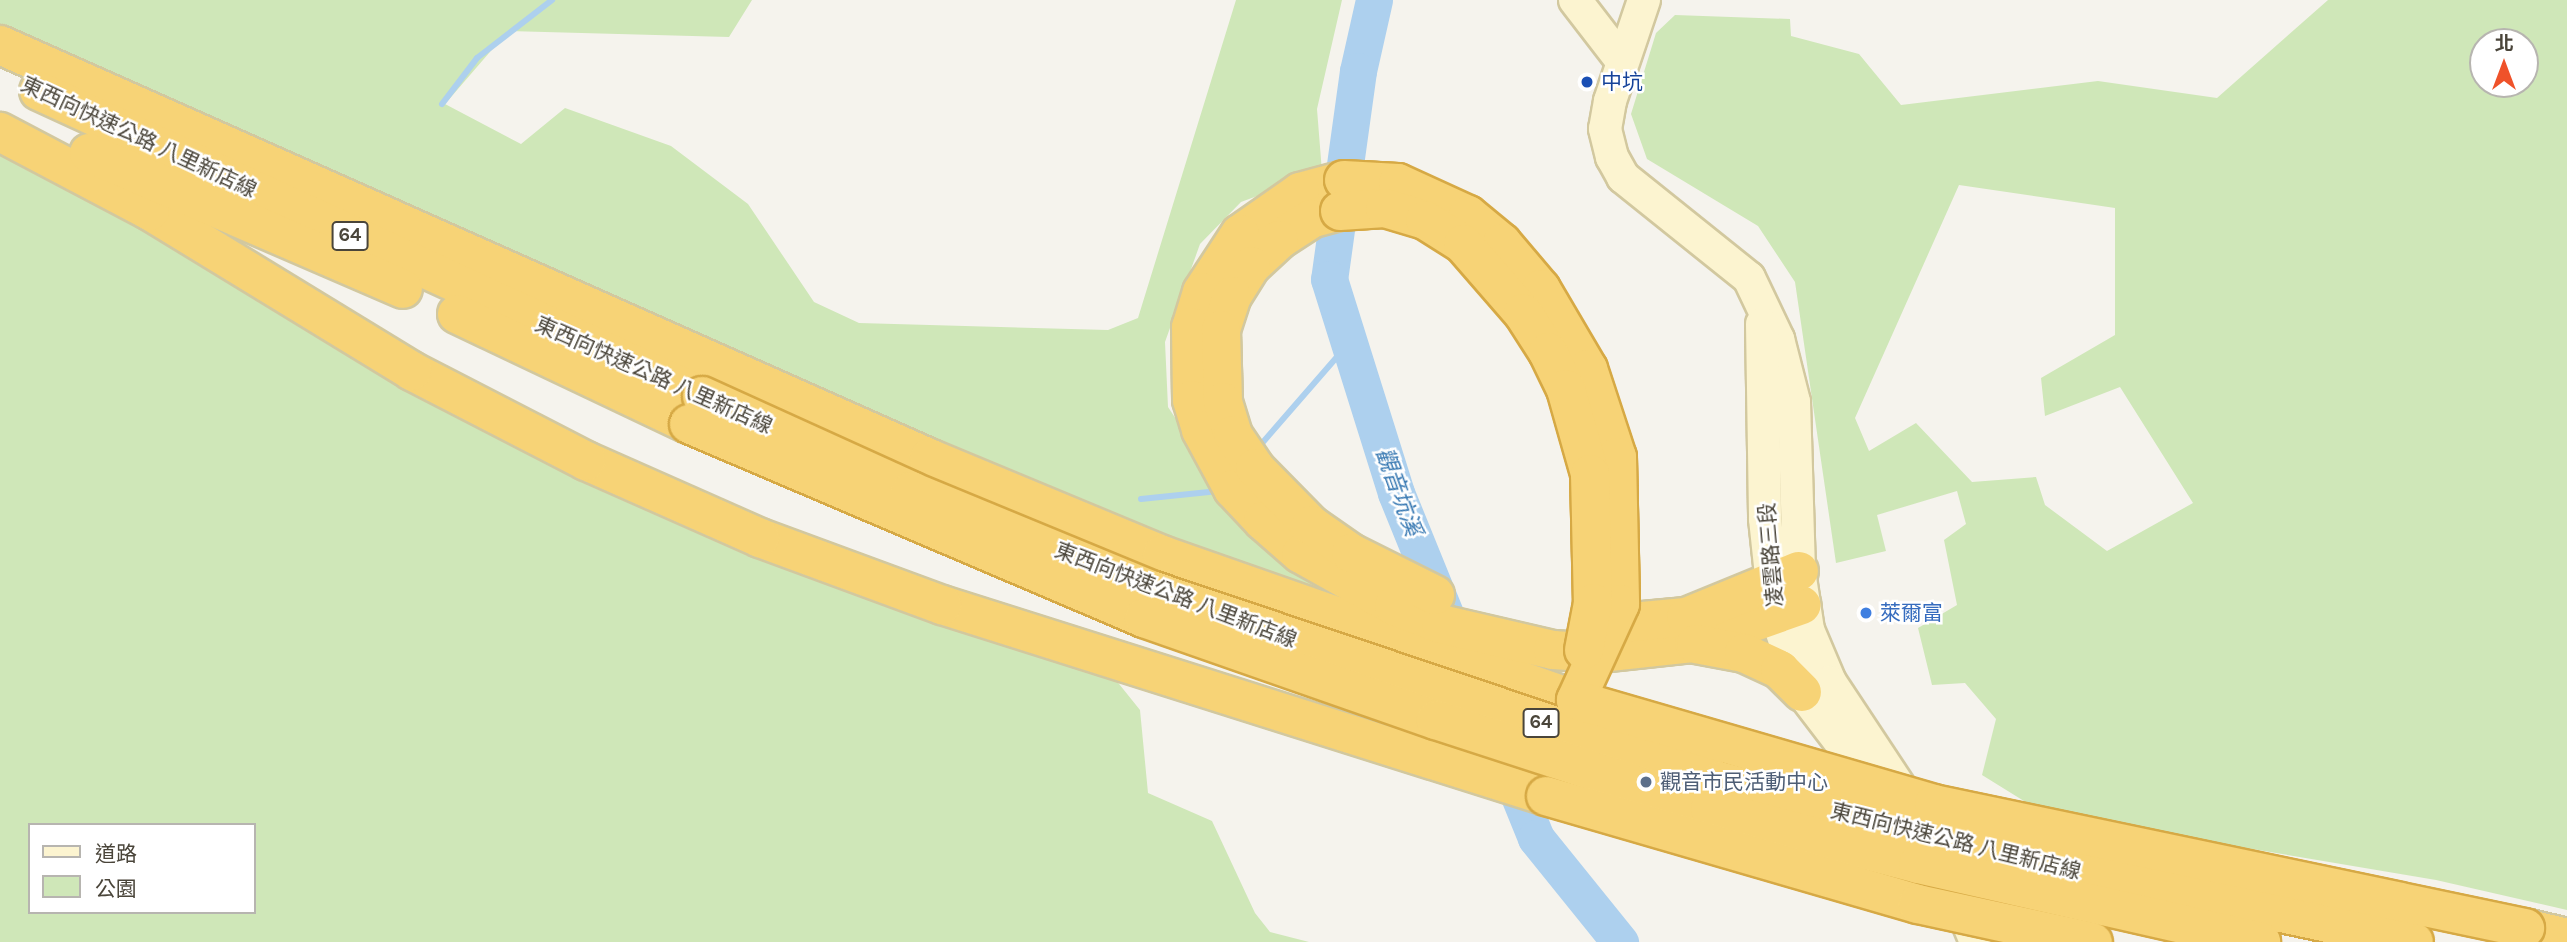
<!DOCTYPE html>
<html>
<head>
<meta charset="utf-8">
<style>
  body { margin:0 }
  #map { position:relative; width:2567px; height:942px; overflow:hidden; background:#f5f3ed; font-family:Karla,"Noto Sans TC",sans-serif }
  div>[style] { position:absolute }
  .green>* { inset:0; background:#cfe7b8 }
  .stream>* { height:6px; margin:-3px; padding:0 3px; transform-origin:3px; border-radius:3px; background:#add0ee }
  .river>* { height:37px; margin:-18.5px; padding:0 18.5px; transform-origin:18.5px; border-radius:18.5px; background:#add0ee }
  .roads { filter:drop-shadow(2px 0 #d2c89f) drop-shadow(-2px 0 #d2c89f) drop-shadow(0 2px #d2c89f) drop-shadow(0 -2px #d2c89f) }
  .secondary>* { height:32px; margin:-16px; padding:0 16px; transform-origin:16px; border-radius:16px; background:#fcf4d0 }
  .highway>* { height:38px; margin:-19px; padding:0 19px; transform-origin:19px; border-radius:19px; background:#f7d376 }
  .bridges { filter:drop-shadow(2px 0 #d6a945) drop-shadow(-2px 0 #d6a945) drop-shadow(0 2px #d6a945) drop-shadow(0 -2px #d6a945) }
  .highway-bridge>* { height:38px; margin:-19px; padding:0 19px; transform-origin:19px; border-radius:19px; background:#f7d376 }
  .dots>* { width:19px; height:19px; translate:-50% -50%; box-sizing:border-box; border:4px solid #fff; border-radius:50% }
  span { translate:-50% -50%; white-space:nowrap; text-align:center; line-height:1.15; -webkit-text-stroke:5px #fff; paint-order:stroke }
  .shield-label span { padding:2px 5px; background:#fff; border:2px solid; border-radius:5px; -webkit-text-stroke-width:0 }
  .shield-label { font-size:19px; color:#4a453a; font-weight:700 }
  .transit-label { font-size:21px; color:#164399 }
  .left { translate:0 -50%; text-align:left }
  .street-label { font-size:21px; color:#4a453a }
  .shop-label { font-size:21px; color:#366cbe }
  .service-label { font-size:21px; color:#4e5e75 }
  .water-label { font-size:23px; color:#3778b2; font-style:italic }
  .legend { position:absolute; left:28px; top:823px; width:228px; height:91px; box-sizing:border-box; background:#fff; border:2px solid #b7b5b0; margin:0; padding:9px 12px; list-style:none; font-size:21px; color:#4a453a }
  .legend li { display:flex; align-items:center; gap:14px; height:35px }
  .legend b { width:35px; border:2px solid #b7b5b0 }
  .north { position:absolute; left:2469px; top:28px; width:70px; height:70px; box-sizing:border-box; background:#fff; border:2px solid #b7b5b0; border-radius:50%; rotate:0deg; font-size:19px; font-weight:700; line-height:28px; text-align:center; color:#4a453a }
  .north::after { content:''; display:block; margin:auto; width:24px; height:32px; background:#ef522a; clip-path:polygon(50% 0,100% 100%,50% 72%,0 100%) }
</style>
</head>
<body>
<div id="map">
  <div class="green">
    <i style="clip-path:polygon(0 0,752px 0,729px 37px,508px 31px,445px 104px,521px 144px,565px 108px,671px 146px,748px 204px,814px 302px,859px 323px,1108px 330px,1138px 318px,1236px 0,1342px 0,1317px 109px,1322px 172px,1241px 202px,1200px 244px,1165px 342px,1168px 407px,1231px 502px,1337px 599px,1331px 616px,0 29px)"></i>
    <i style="clip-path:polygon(evenodd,2328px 0,2567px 0,2567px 910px,2436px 880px,2045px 814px,1982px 775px,1996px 719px,1965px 683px,1932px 685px,1918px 628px,1957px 605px,1944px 540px,1966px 524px,1957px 491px,1877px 515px,1886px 551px,1836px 563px,1795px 282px,1758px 226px,1647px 159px,1631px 114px,1656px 33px,1675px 15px,1790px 19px,1791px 36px,1859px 54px,1901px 105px,2098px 81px,2217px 98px,2328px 0,2483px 42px,2525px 42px,2525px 84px,2483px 84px,2483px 42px,2328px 0,1959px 185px,2115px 208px,2115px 335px,2041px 378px,2045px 416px,2120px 387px,2193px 503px,2107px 551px,2045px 505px,2036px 477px,1972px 482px,1916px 423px,1869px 451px,1855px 418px,1959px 185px)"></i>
    <i style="clip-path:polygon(evenodd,0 150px,726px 541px,1107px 669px,1140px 710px,1148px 793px,1212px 821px,1255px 913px,1270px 932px,1309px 942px,0 942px,0 150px,30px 825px,254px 825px,254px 912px,30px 912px,30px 825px)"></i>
  </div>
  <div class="stream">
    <i style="left:442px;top:104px;width:58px;rotate:-52.7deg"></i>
    <i style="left:477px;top:58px;width:95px;rotate:-37.7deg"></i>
    <i style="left:1257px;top:449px;width:140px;rotate:-49deg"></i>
    <i style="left:1141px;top:499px;width:78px;rotate:-5.9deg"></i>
  </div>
  <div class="river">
    <i style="left:1374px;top:0;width:73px;rotate:102.7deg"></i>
    <i style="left:1358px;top:71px;width:210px;rotate:97.9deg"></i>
    <i style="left:1329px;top:279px;width:224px;rotate:72.6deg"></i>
    <i style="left:1396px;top:493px;width:133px;rotate:67.9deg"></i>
    <i style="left:1506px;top:764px;width:80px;rotate:67.9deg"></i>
    <i style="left:1536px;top:838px;width:134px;rotate:51.1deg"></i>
  </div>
  <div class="roads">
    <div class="secondary">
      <i style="left:1575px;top:0;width:77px;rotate:52.4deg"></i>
      <i style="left:1644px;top:0;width:107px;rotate:108.6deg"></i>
      <i style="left:1610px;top:101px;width:28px;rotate:100deg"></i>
      <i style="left:1605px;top:129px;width:29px;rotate:76deg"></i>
      <i style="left:1612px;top:157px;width:23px;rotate:61deg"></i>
      <i style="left:1623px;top:177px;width:161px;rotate:38.7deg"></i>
      <i style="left:1749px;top:278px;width:68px;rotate:64.6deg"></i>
      <i style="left:1778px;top:339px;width:65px;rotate:75.7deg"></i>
      <i style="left:1794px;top:402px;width:169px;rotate:88.3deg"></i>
      <i style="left:1799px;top:571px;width:60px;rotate:81.3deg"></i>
      <i style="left:1808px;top:630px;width:56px;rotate:67.1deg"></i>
      <i style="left:1830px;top:682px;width:152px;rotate:56.5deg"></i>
      <i style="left:1762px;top:324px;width:195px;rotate:89.1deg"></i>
      <i style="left:1765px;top:519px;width:94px;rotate:83.9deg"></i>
      <i style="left:1775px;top:612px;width:84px;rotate:71.4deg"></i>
      <i style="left:1802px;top:692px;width:128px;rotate:52.6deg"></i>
      <i style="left:1957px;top:896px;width:50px;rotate:67.6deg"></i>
    </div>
    <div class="highway">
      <i style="left:0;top:45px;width:1017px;rotate:23.97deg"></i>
      <i style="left:929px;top:458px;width:252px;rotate:22.6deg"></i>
      <i style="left:1162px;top:555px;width:439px;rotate:19.3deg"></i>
      <i style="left:1576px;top:700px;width:101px;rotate:107.4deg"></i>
      <i style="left:1546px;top:796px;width:633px;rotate:-162.45deg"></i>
      <i style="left:942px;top:605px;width:194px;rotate:-159.8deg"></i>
      <i style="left:760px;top:538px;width:190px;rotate:-156.1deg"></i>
      <i style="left:586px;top:461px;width:196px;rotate:-152.7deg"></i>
      <i style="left:412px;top:371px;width:307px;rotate:-148.6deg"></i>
      <i style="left:150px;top:211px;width:170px;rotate:-152.2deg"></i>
      <i style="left:39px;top:91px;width:730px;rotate:24.7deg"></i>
      <i style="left:89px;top:153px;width:342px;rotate:23.4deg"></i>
      <i style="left:1344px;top:180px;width:46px;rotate:164.7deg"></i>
      <i style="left:1300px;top:192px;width:73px;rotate:145deg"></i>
      <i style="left:1240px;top:234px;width:69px;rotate:123.2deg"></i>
      <i style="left:1202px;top:292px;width:37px;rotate:107deg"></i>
      <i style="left:1191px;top:327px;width:73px;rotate:89.2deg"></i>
      <i style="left:1192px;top:400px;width:31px;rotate:73deg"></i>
      <i style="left:1201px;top:430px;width:67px;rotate:61.5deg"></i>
      <i style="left:1233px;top:489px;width:44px;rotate:46.8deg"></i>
      <i style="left:1263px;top:521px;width:50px;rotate:41deg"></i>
      <i style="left:1301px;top:554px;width:107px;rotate:29.2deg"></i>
      <i style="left:1394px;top:606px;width:50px;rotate:21deg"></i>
      <i style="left:1441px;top:624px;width:115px;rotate:13.1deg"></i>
      <i style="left:1553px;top:650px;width:47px;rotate:3.7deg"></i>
      <i style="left:1600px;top:653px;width:95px;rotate:-6.1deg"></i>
      <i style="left:1694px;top:643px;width:114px;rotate:-19.4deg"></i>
      <i style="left:1340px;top:211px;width:30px;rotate:165deg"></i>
      <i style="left:1311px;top:219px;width:38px;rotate:147deg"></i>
      <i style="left:1279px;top:240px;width:38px;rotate:137deg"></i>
      <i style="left:1251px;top:266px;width:36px;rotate:122deg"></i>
      <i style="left:1232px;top:296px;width:36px;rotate:108deg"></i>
      <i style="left:1221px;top:330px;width:72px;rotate:88.4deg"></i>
      <i style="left:1223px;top:402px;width:34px;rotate:73deg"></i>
      <i style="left:1233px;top:435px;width:40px;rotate:56deg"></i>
      <i style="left:1255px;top:468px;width:80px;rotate:45.5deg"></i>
      <i style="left:1311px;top:525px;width:49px;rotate:35deg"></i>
      <i style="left:1351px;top:553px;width:94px;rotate:26.6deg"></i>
      <i style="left:457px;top:314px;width:257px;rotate:25.4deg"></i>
      <i style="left:1589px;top:626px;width:97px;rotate:-5.3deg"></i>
      <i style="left:1686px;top:617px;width:122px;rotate:-22.2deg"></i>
      <i style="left:1696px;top:644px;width:49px;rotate:10.6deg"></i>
      <i style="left:1744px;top:653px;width:40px;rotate:25deg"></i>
      <i style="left:1780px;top:670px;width:31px;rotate:45deg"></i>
      <i style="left:2525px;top:928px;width:43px;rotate:13.4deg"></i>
    </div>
  </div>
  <div class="bridges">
    <div class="highway-bridge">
      <i style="left:1344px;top:180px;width:54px;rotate:3.2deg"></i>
      <i style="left:1398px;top:183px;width:77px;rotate:24.6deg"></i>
      <i style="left:1468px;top:215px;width:44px;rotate:39.5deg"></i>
      <i style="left:1502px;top:243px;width:60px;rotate:49.7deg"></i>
      <i style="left:1541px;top:289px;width:93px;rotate:59.6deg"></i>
      <i style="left:1588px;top:369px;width:93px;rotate:71.8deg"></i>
      <i style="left:1617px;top:457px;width:147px;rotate:88.8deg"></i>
      <i style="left:1620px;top:604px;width:106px;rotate:114.6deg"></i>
      <i style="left:1340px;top:211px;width:45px;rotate:-3.8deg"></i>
      <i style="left:1385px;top:208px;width:42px;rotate:16.7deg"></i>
      <i style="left:1425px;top:220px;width:45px;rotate:32.3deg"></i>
      <i style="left:1463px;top:244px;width:91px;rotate:49deg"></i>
      <i style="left:1523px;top:313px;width:46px;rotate:57.3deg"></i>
      <i style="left:1548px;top:352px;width:41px;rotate:64.1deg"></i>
      <i style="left:1566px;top:389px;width:88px;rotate:74.2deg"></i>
      <i style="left:1590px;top:474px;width:129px;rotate:88.7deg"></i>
      <i style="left:1593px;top:603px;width:48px;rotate:100.8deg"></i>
      <i style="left:702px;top:396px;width:230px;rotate:24.4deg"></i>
      <i style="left:911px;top:491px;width:263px;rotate:22.4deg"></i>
      <i style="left:1154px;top:591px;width:596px;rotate:18.59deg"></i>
      <i style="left:1719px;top:781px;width:218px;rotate:14.9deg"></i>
      <i style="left:1930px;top:837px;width:495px;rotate:12.2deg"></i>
      <i style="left:689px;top:424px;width:495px;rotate:23.1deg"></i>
      <i style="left:1144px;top:618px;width:309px;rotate:19.3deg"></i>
      <i style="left:1436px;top:720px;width:288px;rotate:18deg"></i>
      <i style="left:1710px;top:809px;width:215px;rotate:14.8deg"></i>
      <i style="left:1918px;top:864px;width:352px;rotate:12.8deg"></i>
      <i style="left:1576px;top:700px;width:373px;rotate:16.2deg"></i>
      <i style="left:1934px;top:804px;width:604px;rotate:11.85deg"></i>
      <i style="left:1546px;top:796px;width:387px;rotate:16.2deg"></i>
      <i style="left:1918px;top:904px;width:179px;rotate:12.3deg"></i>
    </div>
  </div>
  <div class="dots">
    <i style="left:1587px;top:82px;background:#1a4fb4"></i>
    <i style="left:1866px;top:613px;background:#3f7fe0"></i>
    <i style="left:1646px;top:782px;background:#5c6f8a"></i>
  </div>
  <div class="shield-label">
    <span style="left:350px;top:236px">64</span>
    <span style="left:1541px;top:723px">64</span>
  </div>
  <div class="transit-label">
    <span class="left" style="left:1601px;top:82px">中坑</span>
  </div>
  <div class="street-label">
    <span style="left:139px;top:137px;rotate:25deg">東西向快速公路 八里新店線</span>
    <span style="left:654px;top:375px;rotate:24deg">東西向快速公路 八里新店線</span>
    <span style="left:1771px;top:555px;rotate:-95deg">凌雲路三段</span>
    <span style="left:1176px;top:595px;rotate:21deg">東西向快速公路 八里新店線</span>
    <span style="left:1956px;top:841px;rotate:14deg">東西向快速公路 八里新店線</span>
  </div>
  <div class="shop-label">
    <span class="left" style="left:1880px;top:613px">萊爾富</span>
  </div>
  <div class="service-label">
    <span class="left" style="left:1660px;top:782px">觀音市民活動中心</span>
  </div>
  <div class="water-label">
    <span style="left:1398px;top:492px;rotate:70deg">觀音坑溪</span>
  </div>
  <ul class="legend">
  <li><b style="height:9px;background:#fcf4d0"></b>道路</li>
  <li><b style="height:19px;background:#cfe7b8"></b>公園</li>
  </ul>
  <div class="north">北</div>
</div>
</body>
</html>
